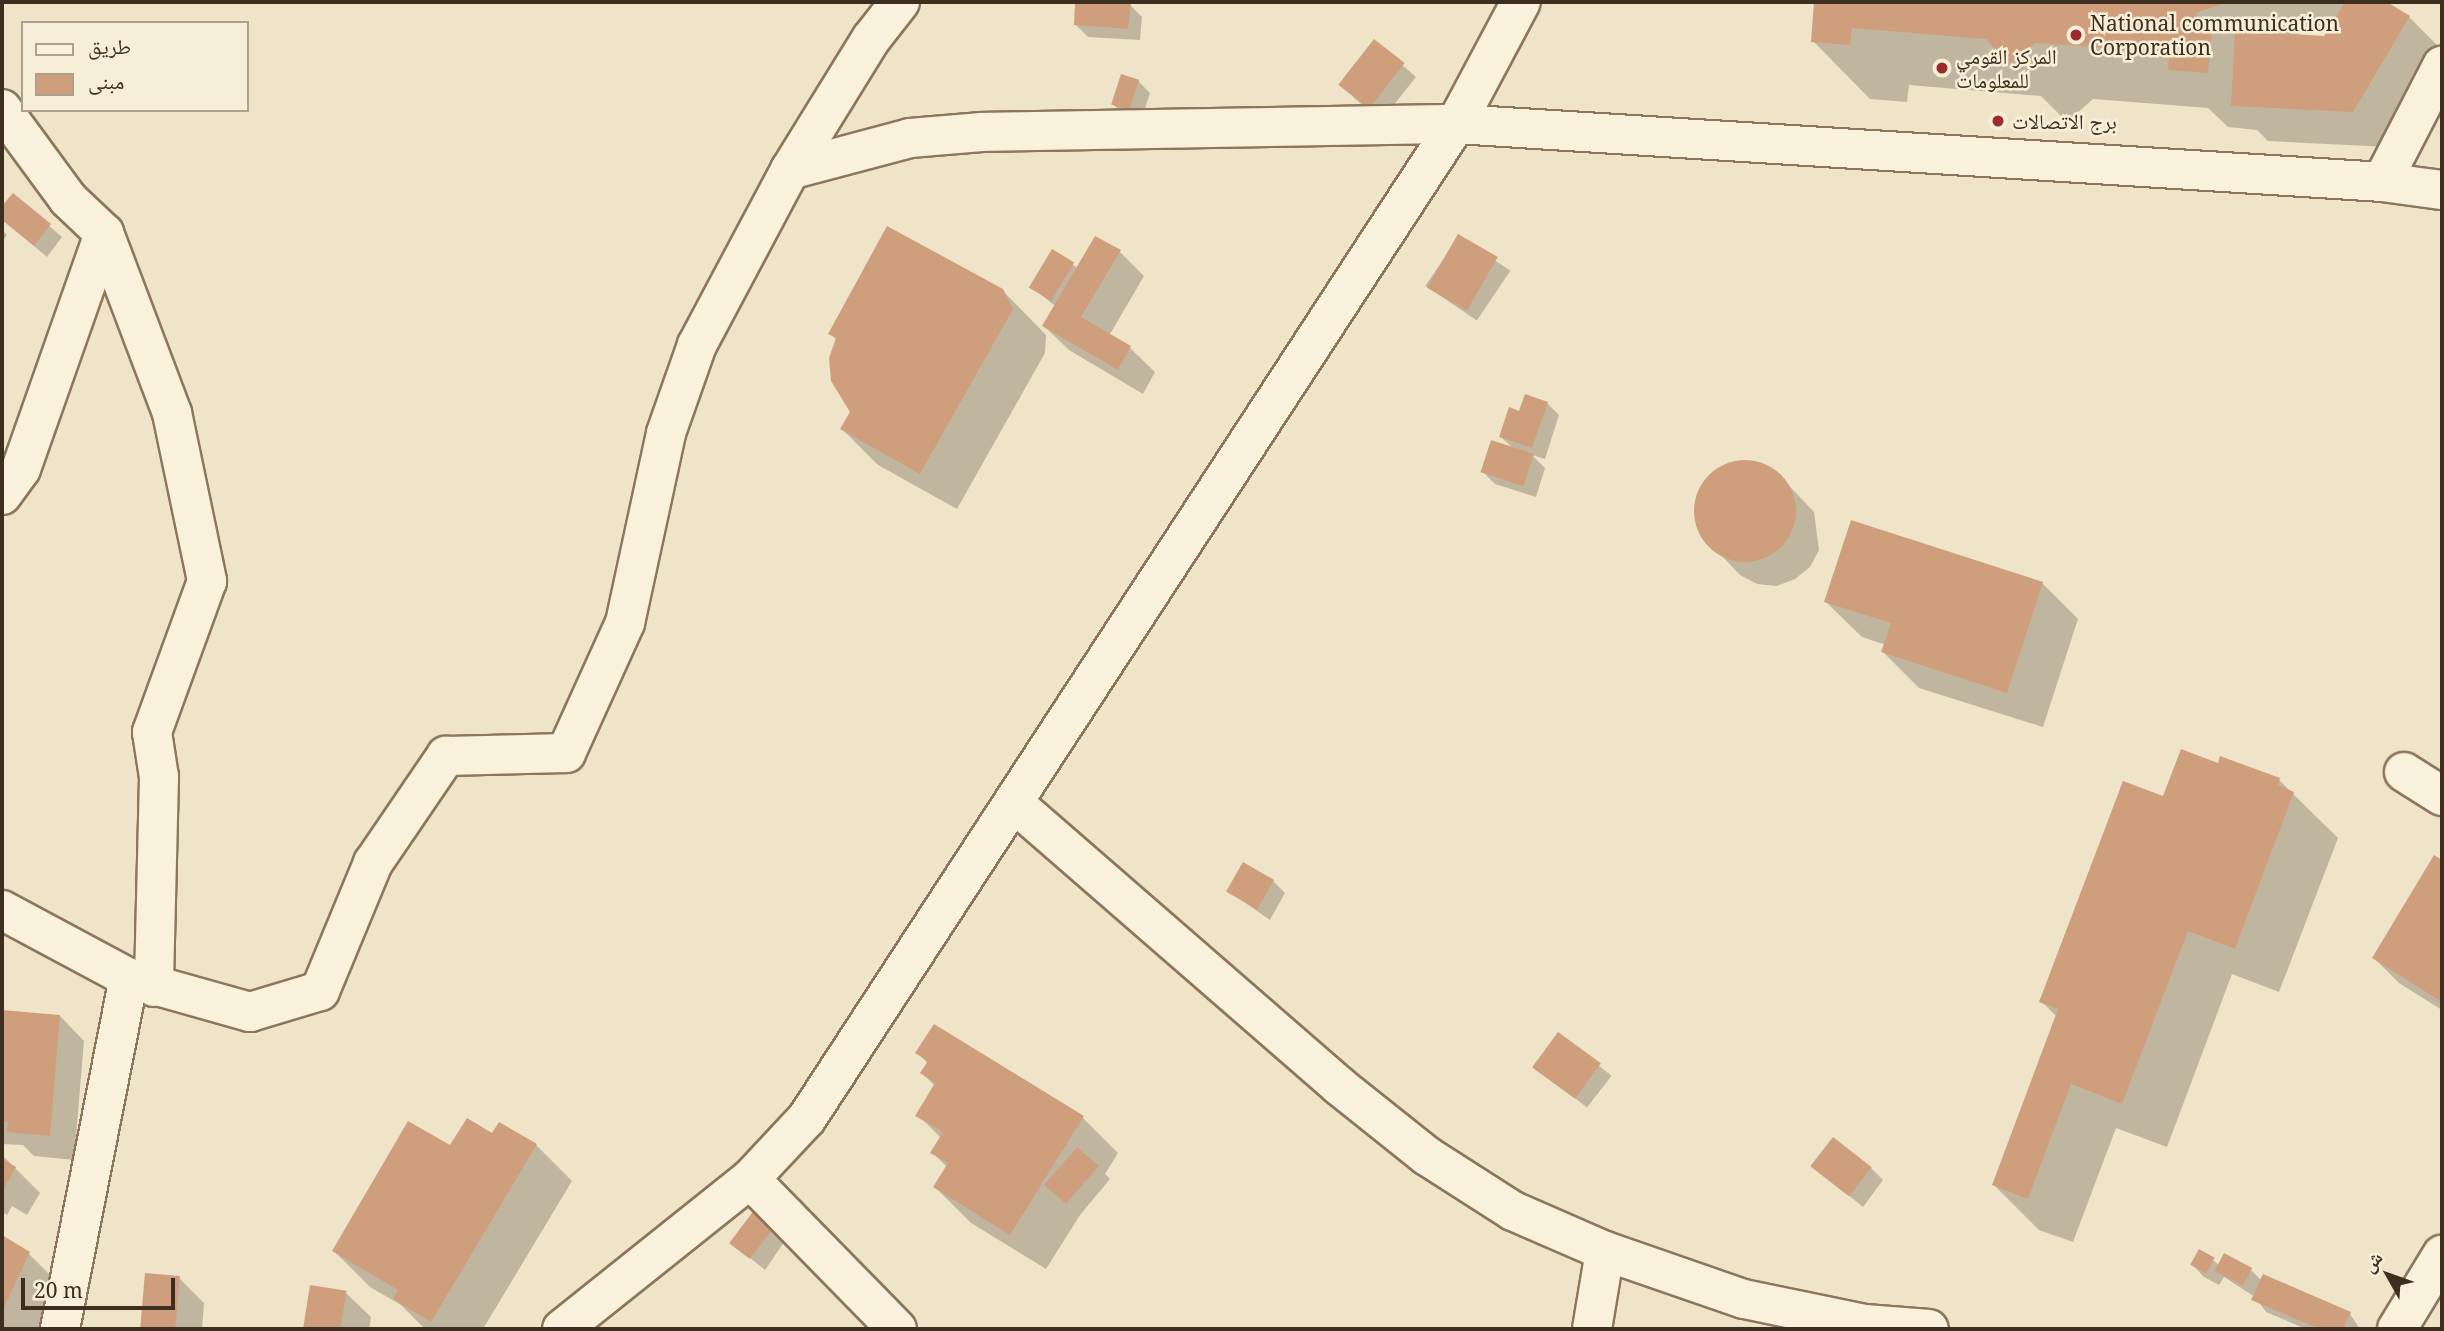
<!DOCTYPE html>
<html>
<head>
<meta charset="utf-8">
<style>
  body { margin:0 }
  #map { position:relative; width:2444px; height:1331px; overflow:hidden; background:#f0e4c8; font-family:"Noto Serif","Noto Naskh Arabic",serif }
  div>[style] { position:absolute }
  .shadow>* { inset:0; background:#0003; transform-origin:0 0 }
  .building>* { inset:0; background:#cf9f7d; transform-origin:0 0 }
  .round { border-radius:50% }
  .roads { filter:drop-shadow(2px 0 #8d765c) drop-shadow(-2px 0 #8d765c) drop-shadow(0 2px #8d765c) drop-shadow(0 -2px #8d765c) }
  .minor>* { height:38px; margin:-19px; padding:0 19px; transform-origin:19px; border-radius:19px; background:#faf1dc }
  .dots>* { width:19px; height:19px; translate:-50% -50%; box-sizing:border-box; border:4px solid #f7eed8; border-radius:50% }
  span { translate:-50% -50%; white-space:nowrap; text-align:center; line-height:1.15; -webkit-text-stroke:5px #f7eed8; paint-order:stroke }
  .poi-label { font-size:21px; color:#3d2e20 }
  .left { translate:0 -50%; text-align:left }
  .frame { position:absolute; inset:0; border:4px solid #3d2e20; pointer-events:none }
  .legend { position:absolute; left:21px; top:21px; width:228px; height:91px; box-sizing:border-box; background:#f7eed8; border:2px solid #ada18e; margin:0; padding:9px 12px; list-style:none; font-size:21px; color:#3d2e20 }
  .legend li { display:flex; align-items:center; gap:14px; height:35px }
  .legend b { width:35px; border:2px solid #ada18e }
  .north { position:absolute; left:2353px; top:1240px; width:70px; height:70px; -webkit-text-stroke:5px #f7eed8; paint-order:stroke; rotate:310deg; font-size:19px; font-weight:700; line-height:28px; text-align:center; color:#3d2e20 }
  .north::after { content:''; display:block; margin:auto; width:24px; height:32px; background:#3d2e20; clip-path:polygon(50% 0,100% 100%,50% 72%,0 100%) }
  .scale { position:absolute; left:21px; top:1278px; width:154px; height:32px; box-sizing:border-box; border:4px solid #3d2e20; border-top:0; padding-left:9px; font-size:21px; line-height:24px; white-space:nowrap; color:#3d2e20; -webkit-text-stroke:5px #f7eed8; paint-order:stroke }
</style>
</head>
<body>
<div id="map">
  <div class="shadow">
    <i style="clip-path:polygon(1077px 2px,1130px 5px,1142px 17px,1140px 40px,1088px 37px,1075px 24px)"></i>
    <i style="clip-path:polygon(evenodd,1816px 2px,2384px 2px,2409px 17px,2442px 50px,2389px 147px,2268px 141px,2257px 130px,2228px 127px,2208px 108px,2093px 99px,2067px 122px,2041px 96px,1909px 85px,1907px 102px,1870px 99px,1813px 41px,1816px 2px,2340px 13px,2325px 38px,2294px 36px,2327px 23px,2340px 13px)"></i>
    <i style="clip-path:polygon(1375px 41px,1416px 77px,1381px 121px,1353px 97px)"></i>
    <i style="clip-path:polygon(1138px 81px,1150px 93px,1141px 121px,1126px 117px,1114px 105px)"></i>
    <i style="clip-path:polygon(13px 195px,62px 237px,47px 257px,2px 219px,2px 209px)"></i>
    <i style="clip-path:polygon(2px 230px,7px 235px,2px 242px)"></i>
    <i style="left:1459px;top:236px;width:62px;height:60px;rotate:34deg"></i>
    <i style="clip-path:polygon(1052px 252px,1078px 268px,1120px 252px,1144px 276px,1109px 336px,1130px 348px,1155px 372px,1143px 394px,1069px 350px,1044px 326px,1055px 306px,1032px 287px)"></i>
    <i style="clip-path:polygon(1002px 290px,1046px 335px,1045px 353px,957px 509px,878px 465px,842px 429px,852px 412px,837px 340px,830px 333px)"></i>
    <i style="clip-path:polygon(1547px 403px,1559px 415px,1545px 459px,1532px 455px,1545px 468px,1536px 497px,1495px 484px,1483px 472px,1514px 449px,1501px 437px,1520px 413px)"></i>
    <i style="clip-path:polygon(1740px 461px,1759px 463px,1776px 472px,1814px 512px,1819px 550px,1810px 567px,1795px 579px,1777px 586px,1757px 584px,1740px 575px,1702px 535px,1696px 517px,1706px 480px,1721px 467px)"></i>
    <i style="clip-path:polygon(2042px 583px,2078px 619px,2043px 727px,1919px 688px,1883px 652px,1886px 645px,1862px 637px,1826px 602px)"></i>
    <i style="clip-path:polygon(2279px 780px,2338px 838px,2279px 992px,2232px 974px,2167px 1147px,2116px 1128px,2073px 1242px,2039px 1230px,1994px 1185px,2057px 1017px,2041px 1001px,2164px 799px)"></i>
    <i style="clip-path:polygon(2435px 858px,2442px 862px,2442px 1010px,2399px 983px,2374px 958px)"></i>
    <i style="clip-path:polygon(1273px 881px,1285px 893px,1270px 920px,1228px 891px)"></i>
    <i style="clip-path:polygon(2px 1012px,60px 1016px,84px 1041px,74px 1160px,34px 1156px,23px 1145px,2px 1144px)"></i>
    <i style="left:1558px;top:1034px;width:68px;height:40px;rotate:38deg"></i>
    <i style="clip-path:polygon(918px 1053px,1082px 1117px,1118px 1153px,1105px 1174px,1110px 1179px,1080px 1215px,1046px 1269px,971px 1223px,935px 1187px,947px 1167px,932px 1152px,941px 1138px,918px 1115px,935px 1086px,922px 1073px,928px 1064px)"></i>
    <i style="clip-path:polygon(536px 1145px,572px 1181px,483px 1329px,425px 1329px,401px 1305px,370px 1287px,334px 1251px,451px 1148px)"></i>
    <i style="clip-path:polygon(2px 1155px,40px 1193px,27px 1215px,12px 1206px,7px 1215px,2px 1212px)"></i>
    <i style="clip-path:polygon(1813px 1166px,1871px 1168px,1883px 1180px,1863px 1207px)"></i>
    <i style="clip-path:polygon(756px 1211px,787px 1238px,765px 1270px,733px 1244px)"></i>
    <i style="clip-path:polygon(2px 1237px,28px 1253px,64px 1289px,46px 1329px,2px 1329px)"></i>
    <i style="clip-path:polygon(2200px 1251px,2219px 1265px,2250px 1269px,2262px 1281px,2350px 1314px,2360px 1329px,2306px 1329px,2266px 1312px,2255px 1297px,2224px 1277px,2219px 1285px,2204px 1277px,2192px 1264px)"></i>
    <i style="clip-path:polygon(146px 1275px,179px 1278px,204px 1303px,202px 1329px,142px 1329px)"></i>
    <i style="clip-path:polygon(311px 1287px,346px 1293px,371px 1317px,369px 1329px,305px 1329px)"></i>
  </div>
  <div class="building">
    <i style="clip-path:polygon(1075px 2px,1131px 3px,1128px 29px,1074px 25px)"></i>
    <i style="clip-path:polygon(1814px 2px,2229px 2px,2195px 13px,2212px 32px,2208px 73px,2168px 70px,2170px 52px,2035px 43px,2008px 65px,1986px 39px,1852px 28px,1850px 45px,1811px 42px)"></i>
    <i style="clip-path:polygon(2345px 2px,2387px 2px,2410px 16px,2353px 112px,2231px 106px,2235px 31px,2324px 36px)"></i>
    <i style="left:1374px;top:39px;width:39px;height:58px;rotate:38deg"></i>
    <i style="left:1121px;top:74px;width:19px;height:32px;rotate:18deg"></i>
    <i style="clip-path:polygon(13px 193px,51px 224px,34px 246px,2px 220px,2px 206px)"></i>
    <i style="clip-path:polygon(887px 226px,1003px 289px,1013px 309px,920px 474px,840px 429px,850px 412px,831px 381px,829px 358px,836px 338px,828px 334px)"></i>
    <i style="left:1458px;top:234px;width:46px;height:62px;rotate:30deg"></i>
    <i style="clip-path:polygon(1095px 236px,1121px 250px,1081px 317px,1131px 346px,1118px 370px,1042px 326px)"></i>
    <i style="left:1052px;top:249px;width:26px;height:45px;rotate:31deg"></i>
    <i style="clip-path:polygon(1525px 394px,1548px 402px,1532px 448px,1499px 437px,1509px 407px,1519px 411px)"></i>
    <i style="left:1491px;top:440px;width:45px;height:34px;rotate:18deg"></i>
    <i class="round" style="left:1694px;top:460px;width:102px;height:102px"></i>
    <i style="clip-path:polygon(1851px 520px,2043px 582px,2007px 693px,1881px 652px,1891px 623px,1824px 602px)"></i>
    <i style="clip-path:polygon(2181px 749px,2218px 763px,2220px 756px,2280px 778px,2278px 785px,2294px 792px,2235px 949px,2188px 931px,2122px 1104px,2071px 1084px,2028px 1199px,1992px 1185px,2058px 1009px,2039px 1002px,2123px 781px,2163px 796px)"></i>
    <i style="clip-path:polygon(2434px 855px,2442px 860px,2442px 1002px,2372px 958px)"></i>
    <i style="left:1243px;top:862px;width:36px;height:34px;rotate:30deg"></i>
    <i style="clip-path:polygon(2px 1010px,60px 1015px,50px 1136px,7px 1132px,8px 1122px,2px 1122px)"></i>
    <i style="clip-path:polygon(934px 1024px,1084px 1116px,1010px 1235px,933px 1187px,948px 1163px,930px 1153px,943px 1132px,915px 1116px,935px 1083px,920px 1073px,928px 1061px,915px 1053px)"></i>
    <i style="left:1558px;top:1032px;width:53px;height:44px;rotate:36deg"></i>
    <i style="clip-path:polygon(467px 1118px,492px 1133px,499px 1122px,537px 1144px,431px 1322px,393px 1299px,398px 1290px,332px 1251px,408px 1121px,450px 1145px)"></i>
    <i style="left:1833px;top:1137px;width:49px;height:37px;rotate:38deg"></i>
    <i style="left:1077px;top:1147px;width:29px;height:50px;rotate:41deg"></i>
    <i style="clip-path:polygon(2px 1159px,16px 1167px,2px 1192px)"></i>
    <i style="left:755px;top:1209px;width:26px;height:43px;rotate:37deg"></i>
    <i style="clip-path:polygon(2px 1235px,30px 1252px,2px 1312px)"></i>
    <i style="left:2199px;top:1249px;width:18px;height:18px;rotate:29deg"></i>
    <i style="left:2224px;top:1253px;width:32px;height:20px;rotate:28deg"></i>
    <i style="left:145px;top:1273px;width:35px;height:56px;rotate:5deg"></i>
    <i style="clip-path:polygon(2263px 1274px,2351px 1312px,2343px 1329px,2320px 1329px,2251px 1300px)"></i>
    <i style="left:310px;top:1285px;width:37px;height:45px;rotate:9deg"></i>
  </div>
  <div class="roads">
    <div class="minor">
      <i style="left:2px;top:109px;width:112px;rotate:53.7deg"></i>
      <i style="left:68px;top:199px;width:50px;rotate:43.4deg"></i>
      <i style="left:104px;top:233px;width:192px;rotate:69.3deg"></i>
      <i style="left:172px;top:413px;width:172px;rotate:78.2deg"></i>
      <i style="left:207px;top:581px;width:161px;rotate:110deg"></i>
      <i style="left:152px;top:732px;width:46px;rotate:81.2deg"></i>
      <i style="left:159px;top:777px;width:210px;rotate:91.4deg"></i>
      <i style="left:790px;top:170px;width:124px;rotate:-14.9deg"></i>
      <i style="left:910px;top:138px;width:72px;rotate:-4.8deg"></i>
      <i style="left:982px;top:132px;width:474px;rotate:-1deg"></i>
      <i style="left:1456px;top:124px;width:928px;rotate:3.58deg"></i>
      <i style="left:2382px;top:182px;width:61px;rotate:7.6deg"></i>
      <i style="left:2382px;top:182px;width:131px;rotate:-62.7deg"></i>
      <i style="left:2px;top:495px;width:32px;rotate:-54deg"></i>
      <i style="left:21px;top:469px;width:250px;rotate:-70.6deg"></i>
      <i style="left:2404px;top:772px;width:45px;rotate:32.3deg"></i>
      <i style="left:1015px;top:804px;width:428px;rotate:41deg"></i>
      <i style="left:1338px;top:1085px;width:114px;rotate:38.6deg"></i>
      <i style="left:1427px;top:1156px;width:102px;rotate:32.6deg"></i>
      <i style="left:1513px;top:1211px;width:100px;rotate:23.5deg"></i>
      <i style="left:1605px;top:1251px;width:147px;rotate:19.1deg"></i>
      <i style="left:1744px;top:1299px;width:124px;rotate:11.7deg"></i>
      <i style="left:1865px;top:1324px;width:64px;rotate:4.5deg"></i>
      <i style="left:2px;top:910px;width:144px;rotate:28.2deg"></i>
      <i style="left:750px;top:1179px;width:210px;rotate:45.6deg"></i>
      <i style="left:60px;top:1329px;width:358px;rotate:-78.9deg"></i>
      <i style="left:129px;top:978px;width:126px;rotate:15.7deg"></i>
      <i style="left:250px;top:1012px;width:73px;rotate:-16.7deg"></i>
      <i style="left:320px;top:991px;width:139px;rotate:-67.5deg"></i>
      <i style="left:373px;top:863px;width:130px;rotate:-55.7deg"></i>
      <i style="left:446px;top:756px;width:120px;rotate:-1.4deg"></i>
      <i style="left:566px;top:753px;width:143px;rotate:-65.6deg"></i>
      <i style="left:625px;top:623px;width:194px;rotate:-77.8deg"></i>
      <i style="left:666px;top:433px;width:93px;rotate:-70.6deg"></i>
      <i style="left:697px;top:345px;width:198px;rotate:-62deg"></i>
      <i style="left:790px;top:170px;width:154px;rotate:-58.3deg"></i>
      <i style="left:871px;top:39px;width:47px;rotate:-51.9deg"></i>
      <i style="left:562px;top:1329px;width:241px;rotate:-38.6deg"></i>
      <i style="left:750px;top:1179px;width:83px;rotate:-46.9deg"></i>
      <i style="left:807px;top:1118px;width:1187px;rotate:-56.86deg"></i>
      <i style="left:1456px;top:124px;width:138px;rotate:-62deg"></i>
      <i style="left:1592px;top:1329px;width:79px;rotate:-80.5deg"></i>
      <i style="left:2397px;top:1329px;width:87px;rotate:-58.7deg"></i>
    </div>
  </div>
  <div class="dots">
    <i style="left:2076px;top:35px;background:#9e2a2b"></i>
    <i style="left:1942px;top:68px;background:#9e2a2b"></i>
    <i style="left:1998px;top:121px;background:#9e2a2b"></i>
  </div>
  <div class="poi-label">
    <span class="left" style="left:2090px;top:35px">National communication<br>Corporation</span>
    <span class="left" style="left:1956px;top:68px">المركز القومي<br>للمعلومات</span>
    <span class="left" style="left:2012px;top:121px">برج الاتصالات</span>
  </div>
  <div class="frame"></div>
  <ul class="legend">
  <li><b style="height:9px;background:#faf1dc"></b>طريق</li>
  <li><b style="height:19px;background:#cf9f7d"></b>مبنى</li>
  </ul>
  <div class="north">ش</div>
  <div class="scale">20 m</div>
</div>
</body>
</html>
